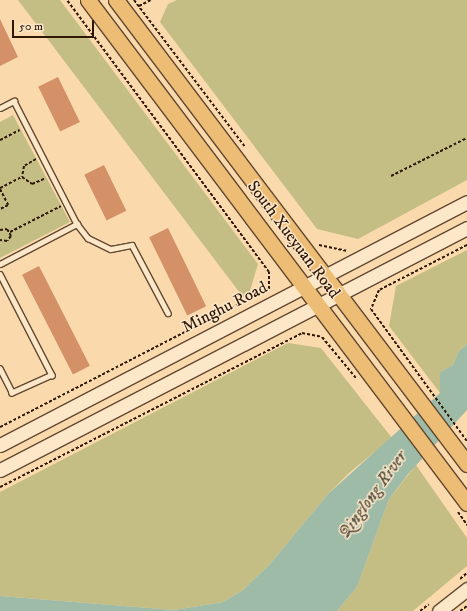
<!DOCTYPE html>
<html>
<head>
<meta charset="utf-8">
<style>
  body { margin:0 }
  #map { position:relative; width:467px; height:611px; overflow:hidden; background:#fadaac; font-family:"IM FELL DW Pica",serif }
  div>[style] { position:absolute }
  .green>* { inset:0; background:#c4be85 }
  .water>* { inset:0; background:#9ebba7 }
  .building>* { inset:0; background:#d49067; transform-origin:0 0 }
  .path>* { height:2px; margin-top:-1px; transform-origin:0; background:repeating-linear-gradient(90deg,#2f1808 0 3px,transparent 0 5px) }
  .roads { filter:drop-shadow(1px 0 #624831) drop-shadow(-1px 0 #624831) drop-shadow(0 1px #624831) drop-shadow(0 -1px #624831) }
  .lane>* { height:4.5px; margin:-2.25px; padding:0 2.25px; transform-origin:2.25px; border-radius:2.25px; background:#fce7c9 }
  .secondary>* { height:13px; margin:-6.5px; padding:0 6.5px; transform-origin:6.5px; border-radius:6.5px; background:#fce7c9 }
  .primary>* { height:15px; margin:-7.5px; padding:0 7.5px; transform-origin:7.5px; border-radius:7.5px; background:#edbd76 }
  span { translate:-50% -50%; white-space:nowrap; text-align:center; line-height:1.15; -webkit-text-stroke:3px #fce7c9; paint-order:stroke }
  .street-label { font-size:17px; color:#2f1808 }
  .water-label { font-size:18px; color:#565140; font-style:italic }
  .scale { position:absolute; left:12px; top:20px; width:82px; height:18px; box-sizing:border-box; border:2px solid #2f1808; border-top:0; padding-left:5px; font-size:12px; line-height:14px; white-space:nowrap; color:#2f1808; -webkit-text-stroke:3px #fce7c9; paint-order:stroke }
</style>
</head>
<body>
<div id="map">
  <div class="green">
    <i style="clip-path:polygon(18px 0,60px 0,258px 264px,249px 294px,243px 297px)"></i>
    <i style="clip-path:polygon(177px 0,467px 0,467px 180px,358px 239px,317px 229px,160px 22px,168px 4px)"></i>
    <i style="clip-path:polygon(13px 115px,70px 222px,0 258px,0 122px)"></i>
    <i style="clip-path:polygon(467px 250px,467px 344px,459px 351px,453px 365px,440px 372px,440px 393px,389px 326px,396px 286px)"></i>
    <i style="clip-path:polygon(288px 343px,321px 348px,392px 438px,350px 472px,328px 494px,270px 564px,243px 590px,223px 602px,174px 610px,0 596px,0 492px)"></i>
    <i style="clip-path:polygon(416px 465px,467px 538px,467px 566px,413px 611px,337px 611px,357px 587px,389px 499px)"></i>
  </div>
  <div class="water">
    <i style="clip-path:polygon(467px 344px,467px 410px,409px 473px,389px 499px,357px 587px,337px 611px,0 611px,0 596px,174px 610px,223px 602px,243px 590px,270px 564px,328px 494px,440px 393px,440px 372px,453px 365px,459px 351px)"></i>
  </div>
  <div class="building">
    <i style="clip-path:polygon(0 19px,18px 57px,0 66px)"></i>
    <i style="left:58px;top:77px;width:50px;height:22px;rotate:64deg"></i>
    <i style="left:104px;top:165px;width:51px;height:22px;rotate:64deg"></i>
    <i style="left:168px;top:228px;width:87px;height:21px;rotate:64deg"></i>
    <i style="left:39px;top:266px;width:112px;height:19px;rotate:63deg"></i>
  </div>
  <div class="path">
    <i style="left:134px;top:0;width:184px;rotate:52.9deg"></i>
    <i style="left:139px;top:6px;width:13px;rotate:-27deg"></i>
    <i style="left:0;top:140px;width:22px;rotate:-27deg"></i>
    <i style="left:36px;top:159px;width:14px;rotate:150deg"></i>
    <i style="left:24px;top:166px;width:11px;rotate:100deg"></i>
    <i style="left:22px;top:177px;width:12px;rotate:35deg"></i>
    <i style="left:32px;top:184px;width:15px;rotate:-23deg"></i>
    <i style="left:391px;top:176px;width:85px;rotate:-26.6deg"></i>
    <i style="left:0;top:188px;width:25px;rotate:-27deg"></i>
    <i style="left:0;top:189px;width:18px;rotate:63deg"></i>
    <i style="left:8px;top:205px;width:9px;rotate:153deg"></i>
    <i style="left:0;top:230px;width:7px;rotate:-8deg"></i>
    <i style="left:7px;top:229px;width:8px;rotate:60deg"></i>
    <i style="left:11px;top:236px;width:6px;rotate:129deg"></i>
    <i style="left:7px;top:241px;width:7px;rotate:-172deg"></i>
    <i style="left:10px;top:232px;width:57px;rotate:-27deg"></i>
    <i style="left:319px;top:245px;width:29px;rotate:12deg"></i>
    <i style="left:467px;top:245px;width:99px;rotate:152.9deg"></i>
    <i style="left:379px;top:290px;width:21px;rotate:113deg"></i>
    <i style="left:371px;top:309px;width:163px;rotate:54deg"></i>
    <i style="left:0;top:427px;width:302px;rotate:-27.2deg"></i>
    <i style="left:269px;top:289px;width:17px;rotate:-90deg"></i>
    <i style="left:269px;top:272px;width:339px;rotate:-126.6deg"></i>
    <i style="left:0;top:487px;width:339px;rotate:-27deg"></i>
    <i style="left:302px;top:333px;width:20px;rotate:11deg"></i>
    <i style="left:322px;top:337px;width:53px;rotate:50.3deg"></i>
    <i style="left:458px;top:512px;width:16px;rotate:55deg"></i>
    <i style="left:460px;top:579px;width:9px;rotate:-41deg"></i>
    <i style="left:420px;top:611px;width:11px;rotate:-38deg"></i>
    <i style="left:460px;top:611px;width:9px;rotate:-36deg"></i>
  </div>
  <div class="roads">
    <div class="lane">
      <i style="left:0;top:108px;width:16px;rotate:-27deg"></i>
      <i style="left:14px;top:101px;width:138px;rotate:62.9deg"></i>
      <i style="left:77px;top:224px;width:18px;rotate:52deg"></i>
      <i style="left:88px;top:238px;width:25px;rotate:26deg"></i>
      <i style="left:111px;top:249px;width:21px;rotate:-11deg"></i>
      <i style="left:132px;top:245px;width:77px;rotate:62.1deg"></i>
      <i style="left:0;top:264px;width:87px;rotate:-27.5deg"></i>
      <i style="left:0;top:274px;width:114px;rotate:62.8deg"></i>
      <i style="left:52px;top:375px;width:44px;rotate:155.8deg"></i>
      <i style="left:12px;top:393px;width:27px;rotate:-117deg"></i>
    </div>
    <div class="secondary">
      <i style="left:0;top:445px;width:526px;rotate:-27.49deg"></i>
      <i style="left:0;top:470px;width:526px;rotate:-27.39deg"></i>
      <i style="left:439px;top:611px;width:36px;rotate:-38deg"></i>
    </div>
    <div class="primary">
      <i style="left:88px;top:0;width:630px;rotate:53deg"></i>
      <i style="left:116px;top:0;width:582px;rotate:52.89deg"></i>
    </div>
  </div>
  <div class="street-label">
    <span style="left:293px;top:240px;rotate:53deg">South Xueyuan Road</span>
    <span style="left:225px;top:308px;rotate:-27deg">Minghu Road</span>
  </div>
  <div class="water-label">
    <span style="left:373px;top:495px;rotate:-54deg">Qinglong River</span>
  </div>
  <div class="scale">50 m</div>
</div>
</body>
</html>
